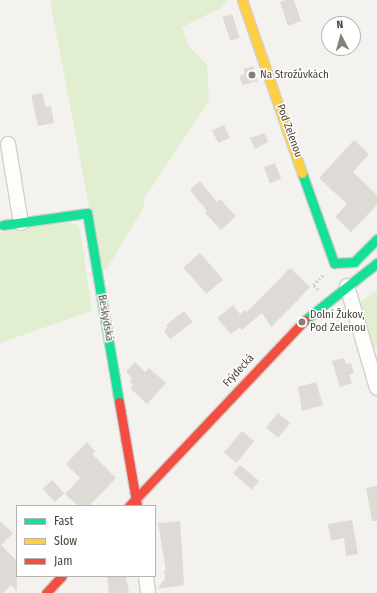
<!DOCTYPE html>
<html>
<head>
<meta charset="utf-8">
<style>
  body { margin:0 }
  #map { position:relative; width:377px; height:593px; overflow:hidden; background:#f4f2ee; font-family:"Fira Sans Condensed",sans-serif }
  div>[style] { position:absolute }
  .green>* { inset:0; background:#e1eecf }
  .building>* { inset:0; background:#dedbd6; transform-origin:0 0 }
  .path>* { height:2.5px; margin-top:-1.25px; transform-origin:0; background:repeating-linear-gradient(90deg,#d3d2cc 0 2px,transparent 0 4px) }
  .roads { filter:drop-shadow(1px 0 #d2d0cb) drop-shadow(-1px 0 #d2d0cb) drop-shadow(0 1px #d2d0cb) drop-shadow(0 -1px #d2d0cb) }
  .street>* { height:14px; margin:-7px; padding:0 7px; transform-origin:7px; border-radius:7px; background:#fdfdfc }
  .fast>* { height:9px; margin:-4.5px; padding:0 4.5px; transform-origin:4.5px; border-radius:4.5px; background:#16e098 }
  .slow>* { height:9px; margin:-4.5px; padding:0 4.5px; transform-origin:4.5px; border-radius:4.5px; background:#ffcf43 }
  .jam>* { height:9px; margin:-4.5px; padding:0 4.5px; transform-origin:4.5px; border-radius:4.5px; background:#f24e42 }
  .dots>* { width:11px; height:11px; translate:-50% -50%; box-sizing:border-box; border:2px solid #fff; border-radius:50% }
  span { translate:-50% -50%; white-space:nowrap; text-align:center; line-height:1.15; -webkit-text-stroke:3px #fff; paint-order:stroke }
  .poi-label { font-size:11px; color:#4b4439 }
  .left { translate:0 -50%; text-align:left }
  .street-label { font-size:11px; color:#4b4439 }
  .legend { position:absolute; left:16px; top:505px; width:140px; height:72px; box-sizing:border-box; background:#fff; border:1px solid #b7b4b0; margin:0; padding:5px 7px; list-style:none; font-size:12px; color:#4b4439 }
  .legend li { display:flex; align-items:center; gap:8px; height:20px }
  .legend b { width:20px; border:1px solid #b7b4b0 }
  .north { position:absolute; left:321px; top:16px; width:40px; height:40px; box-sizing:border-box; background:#fff; border:1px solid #b7b4b0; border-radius:50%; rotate:354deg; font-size:11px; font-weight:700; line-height:16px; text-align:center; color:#4b4439 }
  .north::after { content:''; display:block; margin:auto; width:14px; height:18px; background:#868178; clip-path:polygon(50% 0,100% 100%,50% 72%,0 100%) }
</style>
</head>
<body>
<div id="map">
  <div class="green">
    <i style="clip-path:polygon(50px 0,228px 0,221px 8px,182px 27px,188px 45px,207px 65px,209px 101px,144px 199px,144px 207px,106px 270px,101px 270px)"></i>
    <i style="clip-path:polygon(69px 222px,77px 225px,80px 230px,92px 311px,0 343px,0 232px)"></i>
    <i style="clip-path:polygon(377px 290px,377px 348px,373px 348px,359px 303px)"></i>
  </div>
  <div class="building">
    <i style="clip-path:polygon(286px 0,294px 0,301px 21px,288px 26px,280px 2px)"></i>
    <i style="left:232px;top:14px;width:25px;height:10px;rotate:72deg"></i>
    <i style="clip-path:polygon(253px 66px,258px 81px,243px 85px,239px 76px,245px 74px,243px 69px)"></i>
    <i style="clip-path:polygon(43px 93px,45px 107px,51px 106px,54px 123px,38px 126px,31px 95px)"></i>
    <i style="left:224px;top:125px;width:14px;height:13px;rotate:65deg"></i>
    <i style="clip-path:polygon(265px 133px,268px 142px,255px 149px,250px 138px)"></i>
    <i style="clip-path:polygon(354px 140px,369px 154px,353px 172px,377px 195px,377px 205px,351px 232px,335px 217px,347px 204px,319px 178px)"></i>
    <i style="left:275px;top:163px;width:17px;height:12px;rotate:69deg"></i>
    <i style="clip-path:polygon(200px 181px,217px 202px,220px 199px,236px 216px,221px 230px,205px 213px,207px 211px,190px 190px)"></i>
    <i style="left:200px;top:253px;width:35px;height:22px;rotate:49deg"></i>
    <i style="clip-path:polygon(290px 268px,310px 287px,297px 301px,271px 327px,262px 313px,242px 330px,240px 327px,231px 334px,217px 318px,233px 305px,240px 314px,245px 310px,247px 312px)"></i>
    <i style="clip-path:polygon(184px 311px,193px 322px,170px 339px,164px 331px,168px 327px,166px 325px)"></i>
    <i style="clip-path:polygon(344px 358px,346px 364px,351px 363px,354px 373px,349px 375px,352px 383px,340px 387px,332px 361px)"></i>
    <i style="clip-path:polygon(135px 362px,145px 372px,149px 368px,166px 383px,147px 404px,130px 388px,133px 385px,130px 381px,132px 379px,126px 371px)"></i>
    <i style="clip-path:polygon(316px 382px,323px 405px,302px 411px,298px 387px)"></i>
    <i style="left:278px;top:413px;width:16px;height:19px;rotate:40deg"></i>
    <i style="left:242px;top:431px;width:16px;height:28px;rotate:40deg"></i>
    <i style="clip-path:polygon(87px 442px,95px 451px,92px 454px,116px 478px,89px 506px,78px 506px,65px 494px,80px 478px,66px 464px)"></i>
    <i style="left:240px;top:465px;width:25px;height:11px;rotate:40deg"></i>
    <i style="left:52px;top:480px;width:18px;height:13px;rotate:47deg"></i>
    <i style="clip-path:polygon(377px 486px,377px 521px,372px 521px,366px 488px)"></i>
    <i style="clip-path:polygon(352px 520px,358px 554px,346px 556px,344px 538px,331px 541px,328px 524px)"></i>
    <i style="clip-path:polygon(0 521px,13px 533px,1px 545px,17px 561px,17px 591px,11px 585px,3px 593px,0 593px)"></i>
    <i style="clip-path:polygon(180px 521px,184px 585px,157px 589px,165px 579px,164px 570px,166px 570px,158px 523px)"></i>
    <i style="clip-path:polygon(107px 576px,126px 576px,129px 593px,109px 593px)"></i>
  </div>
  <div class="path">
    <i style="left:318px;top:290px;width:7px;rotate:-135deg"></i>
    <i style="left:313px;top:285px;width:16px;rotate:-45deg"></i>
  </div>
  <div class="roads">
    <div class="street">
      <i style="left:8px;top:144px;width:80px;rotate:80.7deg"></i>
      <i style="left:347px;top:286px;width:106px;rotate:73.6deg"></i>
      <i style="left:146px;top:576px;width:17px;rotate:83deg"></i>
    </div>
    <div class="fast">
      <i style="left:302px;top:173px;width:96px;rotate:70.4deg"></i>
      <i style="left:334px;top:263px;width:20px;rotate:-3deg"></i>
      <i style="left:354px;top:262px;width:33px;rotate:-45deg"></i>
      <i style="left:3px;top:225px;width:85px;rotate:-8.1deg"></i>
      <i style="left:87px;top:213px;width:192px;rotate:80.4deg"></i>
      <i style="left:305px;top:320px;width:92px;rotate:-38.4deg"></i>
    </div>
    <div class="slow">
      <i style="left:242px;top:0;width:183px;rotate:70.9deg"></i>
    </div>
    <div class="jam">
      <i style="left:119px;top:402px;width:106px;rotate:80.2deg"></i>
      <i style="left:129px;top:506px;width:256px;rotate:-46.6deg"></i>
      <i style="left:46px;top:593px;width:23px;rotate:-47deg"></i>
    </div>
  </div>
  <div class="dots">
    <i style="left:252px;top:75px;background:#868178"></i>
    <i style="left:302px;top:322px;background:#868178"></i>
  </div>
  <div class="poi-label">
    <span class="left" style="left:260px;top:75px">Na Strožůvkách</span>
    <span class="left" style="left:310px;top:322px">Dolní Žukov,<br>Pod Zelenou</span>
  </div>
  <div class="street-label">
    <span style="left:289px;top:131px;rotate:70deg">Pod Zelenou</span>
    <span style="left:105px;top:318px;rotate:80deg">Beskydská</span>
    <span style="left:239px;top:371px;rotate:-47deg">Frýdecká</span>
  </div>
  <ul class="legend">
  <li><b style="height:5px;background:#16e098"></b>Fast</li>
  <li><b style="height:5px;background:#ffcf43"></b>Slow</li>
  <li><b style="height:5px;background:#f24e42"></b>Jam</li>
  </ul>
  <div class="north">N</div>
</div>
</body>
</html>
